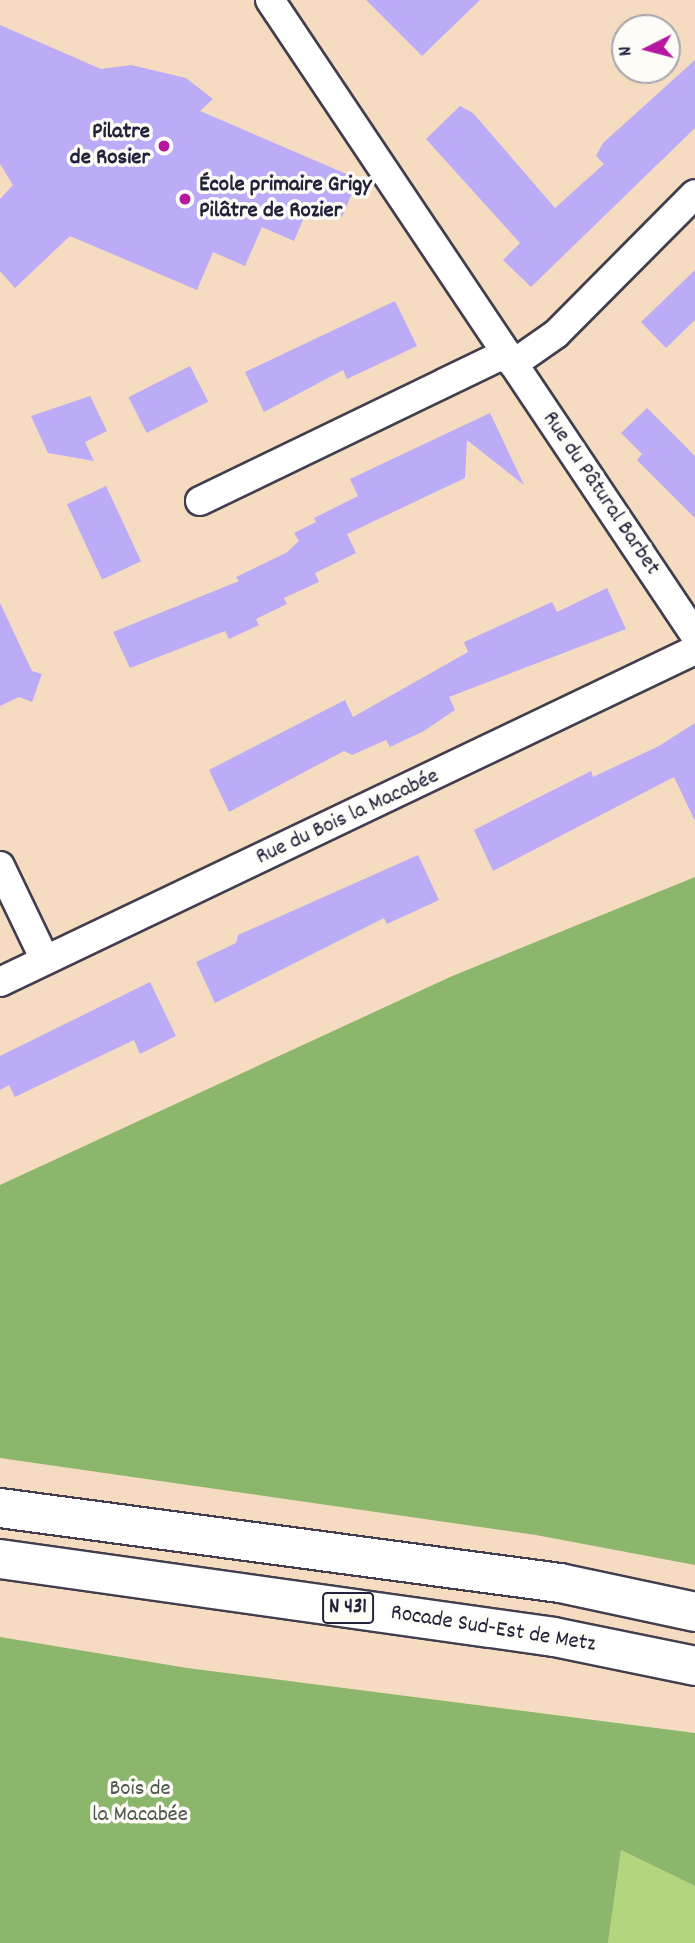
<!DOCTYPE html>
<html>
<head>
<meta charset="utf-8">
<style>
  body { margin:0 }
  #map { position:relative; width:695px; height:1943px; overflow:hidden; background:#f5dcc0; font-family:Dekko,sans-serif }
  div>[style] { position:absolute }
  .green>* { inset:0; background:#b2d57e }
  .forest>* { inset:0; background:#8db66d }
  .building>* { inset:0; background:#bcabf7; transform-origin:0 0 }
  .roads { filter:drop-shadow(2px 0 #423e4f) drop-shadow(-2px 0 #423e4f) drop-shadow(0 2px #423e4f) drop-shadow(0 -2px #423e4f) }
  .street>* { height:28px; margin:-14px; padding:0 14px; transform-origin:14px; border-radius:14px; background:#fff }
  .highway>* { height:38px; margin:-19px; padding:0 19px; transform-origin:19px; border-radius:19px; background:#fff }
  .dots>* { width:19px; height:19px; translate:-50% -50%; box-sizing:border-box; border:4px solid #fdfcf7; border-radius:50% }
  span { translate:-50% -50%; white-space:nowrap; text-align:center; line-height:1.15; -webkit-text-stroke:7px #fdfcf7; paint-order:stroke }
  .shield-label span { padding:2px 5px; background:#fdfcf7; border:2px solid; border-radius:5px; -webkit-text-stroke-width:0 }
  .shield-label { font-size:21px; color:#22223b; font-weight:700 }
  .poi-label { font-size:23px; color:#22223b; font-weight:700 }
  .right { translate:-100% -50%; text-align:right }
  .left { translate:0 -50%; text-align:left }
  .street-label { font-size:23px; color:#22223b }
  .park-label { font-size:23px; color:#4d584f }
  .north { position:absolute; left:611px; top:14px; width:70px; height:70px; box-sizing:border-box; background:#fdfcf7; border:2px solid #a5a5ac; border-radius:50%; rotate:264deg; font-size:19px; font-weight:700; line-height:28px; text-align:center; color:#22223b }
  .north::after { content:''; display:block; margin:auto; width:24px; height:32px; background:#b5179e; clip-path:polygon(50% 0,100% 100%,50% 72%,0 100%) }
</style>
</head>
<body>
<div id="map">
  <div class="green">
    <i style="clip-path:polygon(621px 1850px,695px 1886px,695px 1943px,608px 1943px)"></i>
  </div>
  <div class="forest">
    <i style="clip-path:polygon(695px 877px,695px 1565px,536px 1535px,0 1458px,0 1185px,450px 977px)"></i>
    <i style="clip-path:polygon(0 1637px,187px 1668px,695px 1733px,695px 1886px,621px 1850px,608px 1943px,0 1943px)"></i>
  </div>
  <div class="building">
    <i style="clip-path:polygon(366px 0,480px 0,422px 56px)"></i>
    <i style="clip-path:polygon(0 25px,101px 69px,131px 65px,186px 78px,213px 99px,200px 111px,358px 179px,342px 217px,310px 203px,294px 241px,262px 227px,245px 266px,213px 252px,197px 290px,70px 236px,15px 288px,0 271px,0 199px,13px 185px,0 164px)"></i>
    <i style="clip-path:polygon(695px 60px,695px 128px,531px 287px,503px 260px,520px 243px,426px 139px,460px 106px,473px 113px,555px 208px,604px 164px,596px 156px,603px 143px)"></i>
    <i style="clip-path:polygon(695px 270px,695px 320px,666px 348px,641px 322px)"></i>
    <i style="clip-path:polygon(395px 301px,417px 346px,347px 379px,343px 370px,264px 412px,245px 372px)"></i>
    <i style="left:190px;top:366px;width:40px;height:69px;rotate:63deg"></i>
    <i style="clip-path:polygon(90px 396px,107px 431px,85px 442px,94px 461px,48px 453px,31px 416px)"></i>
    <i style="clip-path:polygon(647px 408px,695px 456px,695px 518px,637px 460px,642px 454px,621px 433px)"></i>
    <i style="clip-path:polygon(490px 413px,524px 485px,467px 440px,465px 478px,347px 534px,356px 553px,315px 573px,319px 582px,284px 598px,287px 604px,256px 619px,259px 625px,229px 639px,225px 631px,130px 668px,113px 632px,239px 581px,236px 577px,286px 553px,299px 541px,294px 533px,316px 522px,314px 518px,358px 496px,350px 479px)"></i>
    <i style="left:106px;top:486px;width:83px;height:43px;rotate:65deg"></i>
    <i style="clip-path:polygon(607px 588px,626px 629px,449px 697px,455px 710px,424px 731px,390px 747px,386px 740px,352px 755px,344px 751px,229px 812px,209px 770px,345px 700px,353px 717px,468px 652px,464px 642px,552px 602px,557px 612px)"></i>
    <i style="clip-path:polygon(0 603px,32px 671px,42px 674px,32px 702px,19px 697px,0 706px)"></i>
    <i style="clip-path:polygon(695px 723px,695px 821px,674px 777px,493px 871px,474px 830px,591px 771px,593px 777px,659px 746px)"></i>
    <i style="clip-path:polygon(418px 855px,439px 900px,387px 924px,384px 918px,215px 1003px,196px 962px,236px 943px,238px 935px)"></i>
    <i style="clip-path:polygon(150px 982px,176px 1036px,140px 1054px,134px 1040px,15px 1097px,9px 1085px,0 1090px,0 1056px)"></i>
  </div>
  <div class="roads">
    <div class="street">
      <i style="left:270px;top:0;width:764px;rotate:56.21deg"></i>
      <i style="left:513px;top:364px;width:52px;rotate:-34.9deg"></i>
      <i style="left:556px;top:334px;width:197px;rotate:-45.2deg"></i>
      <i style="left:200px;top:501px;width:340px;rotate:-25.8deg"></i>
      <i style="left:0;top:866px;width:104px;rotate:64.4deg"></i>
      <i style="left:0;top:982px;width:770px;rotate:-25.53deg"></i>
    </div>
    <div class="highway">
      <i style="left:0;top:1508px;width:565px;rotate:7.63deg"></i>
      <i style="left:560px;top:1583px;width:138px;rotate:12.1deg"></i>
      <i style="left:0;top:1559px;width:559px;rotate:8.01deg"></i>
      <i style="left:554px;top:1637px;width:144px;rotate:11.6deg"></i>
    </div>
  </div>
  <div class="dots">
    <i style="left:164px;top:146px;background:#b5179e"></i>
    <i style="left:185px;top:199px;background:#b5179e"></i>
  </div>
  <div class="shield-label">
    <span style="left:348px;top:1608px">N 431</span>
  </div>
  <div class="poi-label">
    <span class="right" style="left:150px;top:146px">Pilatre<br>de Rosier</span>
    <span class="left" style="left:199px;top:199px">École primaire Grigy<br>Pilâtre de Rozier</span>
  </div>
  <div class="street-label">
    <span style="left:600px;top:494px;rotate:56deg">Rue du Pâtural Barbet</span>
    <span style="left:348px;top:818px;rotate:-25deg">Rue du Bois la Macabée</span>
    <span style="left:493px;top:1630px;rotate:9deg">Rocade Sud-Est de Metz</span>
  </div>
  <div class="park-label">
    <span style="left:140px;top:1803px">Bois de<br>la Macabée</span>
  </div>
  <div class="north">N</div>
</div>
</body>
</html>
